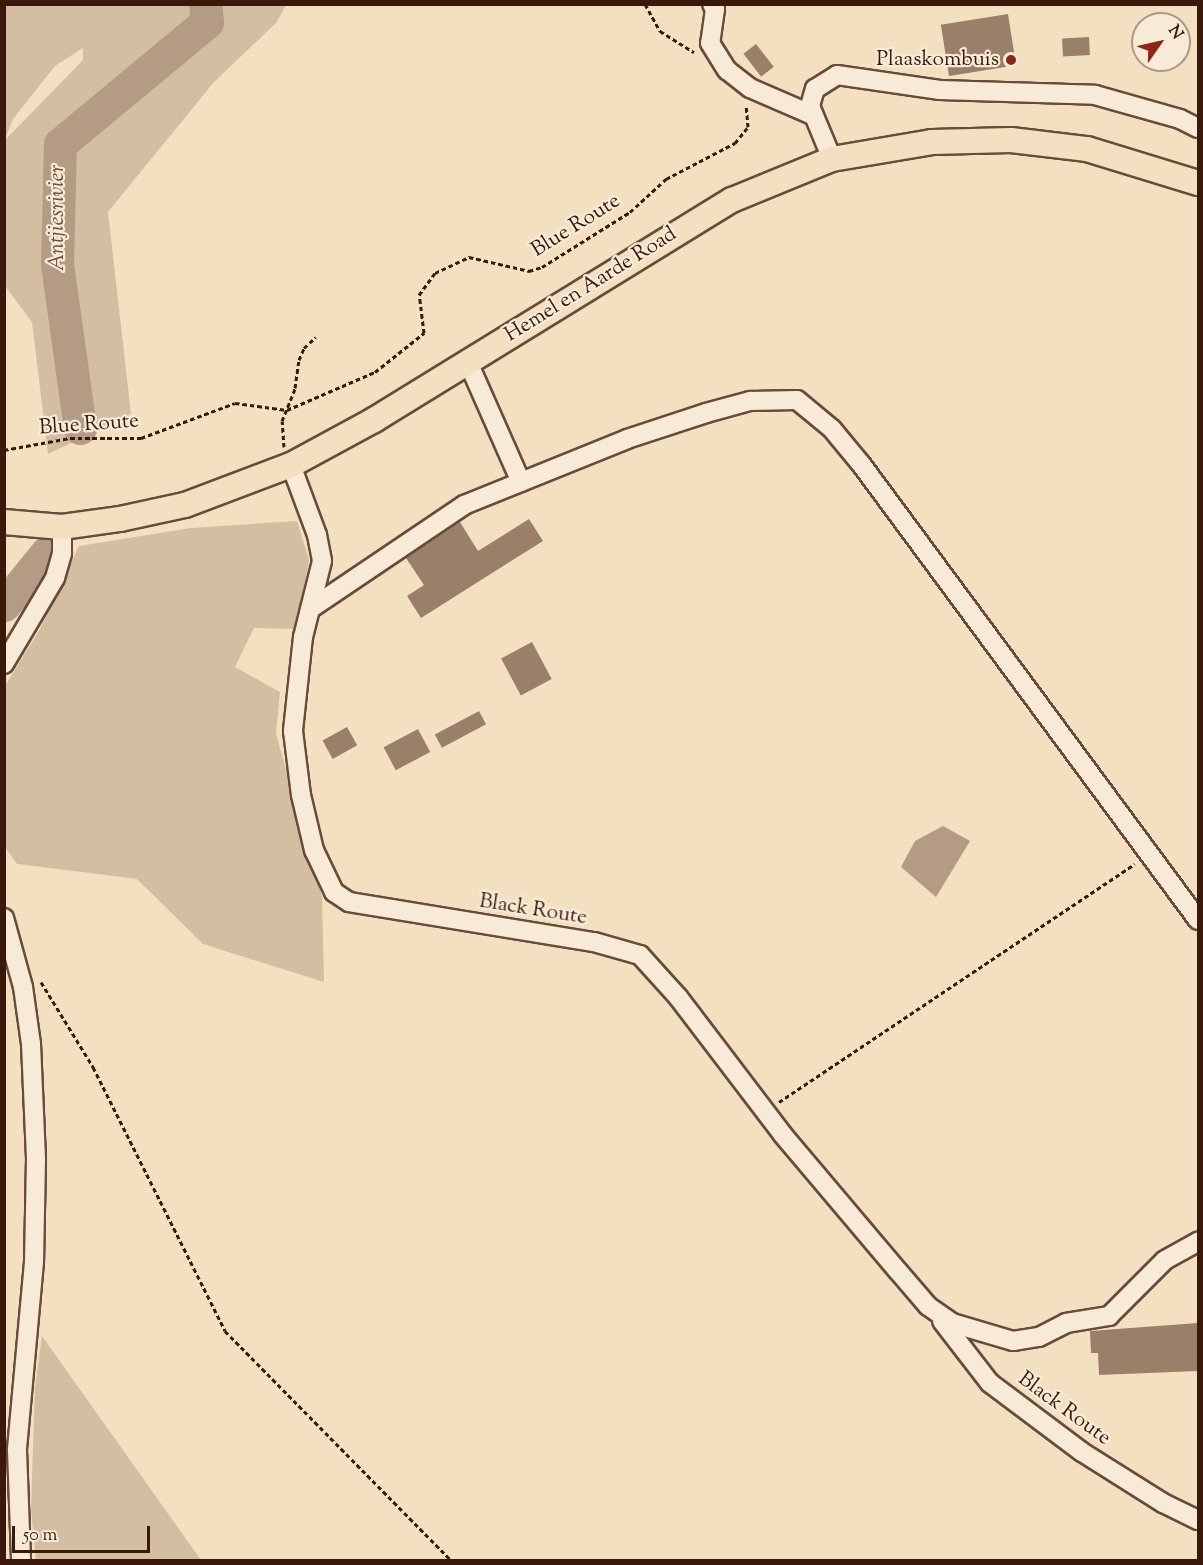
<!DOCTYPE html>
<html>
<head>
<meta charset="utf-8">
<style>
  body { margin:0 }
  #map { position:relative; width:1203px; height:1565px; overflow:hidden; background:#f2e0c1; font-family:"Sorts Mill Goudy",serif }
  div>[style] { position:absolute }
  .green>* { inset:0; background:#d3bea2 }
  .water>* { inset:0; background:#b39c83 }
  .river>* { height:33px; margin:-16.5px; padding:0 16.5px; transform-origin:16.5px; border-radius:16.5px; background:#b39c83 }
  .building>* { inset:0; background:#9a8069; transform-origin:0 0 }
  .path>* { height:3px; margin-top:-1.5px; transform-origin:0; background:repeating-linear-gradient(90deg,#3a190a 0 4.5px,transparent 0 7.5px) }
  .roads { filter:drop-shadow(2px 0 #684b38) drop-shadow(-2px 0 #684b38) drop-shadow(0 2px #684b38) drop-shadow(0 -2px #684b38) }
  .minor>* { height:18px; margin:-9px; padding:0 9px; transform-origin:9px; border-radius:9px; background:#f7ebd7 }
  .major>* { height:24px; margin:-12px; padding:0 12px; transform-origin:12px; border-radius:12px; background:#f2e0c1 }
  .dots>* { width:16px; height:16px; translate:-50% -50%; box-sizing:border-box; border:3px solid #f7ebd7; border-radius:50% }
  span { translate:-50% -50%; white-space:nowrap; text-align:center; line-height:1.15; -webkit-text-stroke:4.5px #f7ebd7; paint-order:stroke }
  .poi-label { font-size:21px; color:#3a190a }
  .right { translate:-100% -50%; text-align:right }
  .street-label { font-size:21px; color:#3a190a }
  .water-label { font-size:22px; color:#6a4d3a; font-style:italic }
  .frame { position:absolute; inset:0; border:6px solid #3a190a; pointer-events:none }
  .north { position:absolute; left:1131px; top:12px; width:60px; height:60px; box-sizing:border-box; background:#f7ebd7; border:2px solid #ab9785; border-radius:50%; rotate:56deg; font-size:16px; font-weight:700; line-height:24px; text-align:center; color:#3a190a }
  .north::after { content:''; display:block; margin:auto; width:21px; height:27px; background:#8f2418; clip-path:polygon(50% 0,100% 100%,50% 72%,0 100%) }
  .scale { position:absolute; left:12px; top:1526px; width:138px; height:27px; box-sizing:border-box; border:3px solid #3a190a; border-top:0; padding-left:8px; font-size:18px; line-height:21px; white-space:nowrap; color:#3a190a; -webkit-text-stroke:4px #f7ebd7; paint-order:stroke }
</style>
</head>
<body>
<div id="map">
  <div class="green">
    <i style="clip-path:polygon(5px 4px,286px 5px,277px 22px,214px 82px,108px 212px,131px 414px,48px 454px,32px 322px,5px 286px,5px 140px,83px 60px,83px 48px,55px 66px,13px 119px,5px 139px)"></i>
    <i style="clip-path:polygon(297px 521px,309px 560px,296px 629px,254px 628px,235px 667px,280px 692px,276px 734px,322px 897px,324px 982px,203px 944px,137px 879px,17px 864px,5px 847px,5px 686px,40px 629px,79px 546px,191px 528px)"></i>
    <i style="clip-path:polygon(42px 1336px,201px 1560px,36px 1560px,31px 1510px,35px 1388px)"></i>
  </div>
  <div class="water">
    <i style="clip-path:polygon(943px 826px,970px 841px,936px 897px,901px 867px,915px 841px)"></i>
  </div>
  <div class="river">
    <i style="left:80px;top:428px;width:165px;rotate:-98deg"></i>
    <i style="left:57px;top:265px;width:121px;rotate:-88.6deg"></i>
    <i style="left:60px;top:144px;width:191px;rotate:-39.7deg"></i>
    <i style="left:207px;top:22px;width:18px;rotate:-96deg"></i>
    <i style="left:4px;top:605px;width:68px;rotate:-50.9deg"></i>
  </div>
  <div class="building">
    <i style="left:1008px;top:14px;width:52px;height:68px;rotate:81deg"></i>
    <i style="left:1089px;top:37px;width:18px;height:27px;rotate:87deg"></i>
    <i style="left:756px;top:44px;width:29px;height:16px;rotate:52deg"></i>
    <i style="clip-path:polygon(529px 519px,543px 541px,421px 618px,407px 596px,424px 585px,406px 558px,460px 522px,478px 551px)"></i>
    <i style="left:532px;top:642px;width:42px;height:35px;rotate:62deg"></i>
    <i style="left:479px;top:711px;width:15px;height:50px;rotate:62deg"></i>
    <i style="left:347px;top:727px;width:21px;height:28px;rotate:61deg"></i>
    <i style="left:418px;top:729px;width:26px;height:39px;rotate:62deg"></i>
    <i style="clip-path:polygon(1198px 1323px,1198px 1371px,1099px 1375px,1098px 1353px,1091px 1353px,1090px 1331px)"></i>
  </div>
  <div class="path">
    <i style="left:645px;top:4px;width:31px;rotate:61deg"></i>
    <i style="left:660px;top:31px;width:40px;rotate:32deg"></i>
    <i style="left:284px;top:447px;width:26px;rotate:-94deg"></i>
    <i style="left:282px;top:421px;width:35px;rotate:-68deg"></i>
    <i style="left:295px;top:388px;width:28px;rotate:-82deg"></i>
    <i style="left:299px;top:360px;width:13px;rotate:-67deg"></i>
    <i style="left:304px;top:348px;width:16px;rotate:-43deg"></i>
    <i style="left:4px;top:450px;width:67px;rotate:-10.3deg"></i>
    <i style="left:70px;top:438px;width:71px"></i>
    <i style="left:141px;top:438px;width:100px;rotate:-20.4deg"></i>
    <i style="left:235px;top:403px;width:52px;rotate:7.7deg"></i>
    <i style="left:287px;top:410px;width:96px;rotate:-23.4deg"></i>
    <i style="left:375px;top:372px;width:63px;rotate:-38.5deg"></i>
    <i style="left:424px;top:333px;width:38px;rotate:-97deg"></i>
    <i style="left:419px;top:295px;width:27px;rotate:-54deg"></i>
    <i style="left:435px;top:273px;width:38px;rotate:-25deg"></i>
    <i style="left:469px;top:257px;width:62px;rotate:13.1deg"></i>
    <i style="left:529px;top:271px;width:14px;rotate:-17deg"></i>
    <i style="left:542px;top:267px;width:104px;rotate:-32deg"></i>
    <i style="left:630px;top:212px;width:49px;rotate:-42.5deg"></i>
    <i style="left:666px;top:179px;width:78px;rotate:-27.6deg"></i>
    <i style="left:735px;top:143px;width:21px;rotate:-51deg"></i>
    <i style="left:748px;top:127px;width:22px;rotate:-95deg"></i>
    <i style="left:41px;top:982px;width:100px;rotate:58.5deg"></i>
    <i style="left:93px;top:1067px;width:295px;rotate:63.4deg"></i>
    <i style="left:225px;top:1331px;width:322px;rotate:45.4deg"></i>
    <i style="left:779px;top:1102px;width:428px;rotate:-33.8deg"></i>
  </div>
  <div class="roads">
    <div class="minor">
      <i style="left:712px;top:4px;width:6px;rotate:59deg"></i>
      <i style="left:715px;top:9px;width:34px;rotate:98deg"></i>
      <i style="left:710px;top:43px;width:32px;rotate:58deg"></i>
      <i style="left:727px;top:70px;width:29px;rotate:38deg"></i>
      <i style="left:750px;top:88px;width:68px;rotate:23.5deg"></i>
      <i style="left:832px;top:159px;width:57px;rotate:-112.5deg"></i>
      <i style="left:810px;top:106px;width:18px;rotate:-74deg"></i>
      <i style="left:815px;top:89px;width:26px;rotate:-32deg"></i>
      <i style="left:837px;top:75px;width:104px;rotate:8.3deg"></i>
      <i style="left:940px;top:90px;width:155px;rotate:1.8deg"></i>
      <i style="left:1095px;top:95px;width:88px;rotate:15.8deg"></i>
      <i style="left:1180px;top:119px;width:20px;rotate:27deg"></i>
      <i style="left:468px;top:362px;width:131px;rotate:66.2deg"></i>
      <i style="left:291px;top:465px;width:75px;rotate:69.6deg"></i>
      <i style="left:317px;top:535px;width:26px;rotate:79deg"></i>
      <i style="left:322px;top:561px;width:78px;rotate:104deg"></i>
      <i style="left:303px;top:637px;width:95px;rotate:96.1deg"></i>
      <i style="left:293px;top:731px;width:64px;rotate:82.9deg"></i>
      <i style="left:301px;top:795px;width:57px;rotate:76.7deg"></i>
      <i style="left:314px;top:850px;width:47px;rotate:64.5deg"></i>
      <i style="left:334px;top:892px;width:18px;rotate:34deg"></i>
      <i style="left:349px;top:902px;width:248px;rotate:9.3deg"></i>
      <i style="left:594px;top:942px;width:48px;rotate:15.8deg"></i>
      <i style="left:640px;top:955px;width:57px;rotate:47.9deg"></i>
      <i style="left:678px;top:997px;width:173px;rotate:52.7deg"></i>
      <i style="left:783px;top:1135px;width:178px;rotate:49.8deg"></i>
      <i style="left:898px;top:1271px;width:46px;rotate:49.4deg"></i>
      <i style="left:928px;top:1306px;width:29px;rotate:35deg"></i>
      <i style="left:952px;top:1323px;width:64px;rotate:16.4deg"></i>
      <i style="left:1013px;top:1341px;width:26px;rotate:-9deg"></i>
      <i style="left:1039px;top:1337px;width:30px;rotate:-27deg"></i>
      <i style="left:1066px;top:1323px;width:44px;rotate:-9.2deg"></i>
      <i style="left:1109px;top:1316px;width:79px;rotate:-45deg"></i>
      <i style="left:1165px;top:1260px;width:38px;rotate:-29deg"></i>
      <i style="left:310px;top:609px;width:186px;rotate:-34deg"></i>
      <i style="left:464px;top:505px;width:176px;rotate:-22deg"></i>
      <i style="left:627px;top:439px;width:83px;rotate:-18.2deg"></i>
      <i style="left:706px;top:413px;width:46px;rotate:-15.3deg"></i>
      <i style="left:750px;top:401px;width:47px;rotate:-1.2deg"></i>
      <i style="left:797px;top:400px;width:45px;rotate:39.6deg"></i>
      <i style="left:832px;top:429px;width:45px;rotate:50.4deg"></i>
      <i style="left:861px;top:464px;width:567px;rotate:53.53deg"></i>
      <i style="left:4px;top:664px;width:100px;rotate:-59.3deg"></i>
      <i style="left:55px;top:578px;width:26px;rotate:-74deg"></i>
      <i style="left:62px;top:553px;width:26px;rotate:-90deg"></i>
      <i style="left:4px;top:918px;width:72px;rotate:74.6deg"></i>
      <i style="left:23px;top:987px;width:58px;rotate:82deg"></i>
      <i style="left:31px;top:1044px;width:115px;rotate:87.5deg"></i>
      <i style="left:36px;top:1159px;width:103px;rotate:91.1deg"></i>
      <i style="left:34px;top:1262px;width:189px;rotate:95.2deg"></i>
      <i style="left:17px;top:1450px;width:110px;rotate:87.9deg"></i>
      <i style="left:942px;top:1321px;width:78px;rotate:52.3deg"></i>
      <i style="left:990px;top:1383px;width:115px;rotate:36.9deg"></i>
      <i style="left:1082px;top:1452px;width:96px;rotate:32.2deg"></i>
      <i style="left:1163px;top:1503px;width:39px;rotate:26deg"></i>
    </div>
    <div class="major">
      <i style="left:4px;top:522px;width:58px;rotate:4.9deg"></i>
      <i style="left:62px;top:527px;width:59px;rotate:-7.9deg"></i>
      <i style="left:120px;top:519px;width:66px;rotate:-12.2deg"></i>
      <i style="left:185px;top:505px;width:113px;rotate:-20.7deg"></i>
      <i style="left:291px;top:465px;width:94px;rotate:-28.5deg"></i>
      <i style="left:374px;top:420px;width:420px;rotate:-31.6deg"></i>
      <i style="left:732px;top:200px;width:108px;rotate:-22.3deg"></i>
      <i style="left:832px;top:159px;width:101px;rotate:-9.6deg"></i>
      <i style="left:932px;top:142px;width:79px;rotate:-1.5deg"></i>
      <i style="left:1011px;top:140px;width:77px;rotate:6.8deg"></i>
      <i style="left:1087px;top:149px;width:116px;rotate:17deg"></i>
    </div>
  </div>
  <div class="dots">
    <i style="left:1011px;top:60px;background:#8f2418"></i>
  </div>
  <div class="poi-label">
    <span class="right" style="left:999px;top:60px">Plaaskombuis</span>
  </div>
  <div class="street-label">
    <span style="left:576px;top:226px;rotate:-32deg">Blue Route</span>
    <span style="left:591px;top:285px;rotate:-32deg">Hemel en Aarde Road</span>
    <span style="left:89px;top:425px;rotate:-4deg">Blue Route</span>
    <span style="left:533px;top:910px;rotate:9deg">Black Route</span>
    <span style="left:1064px;top:1409px;rotate:36deg">Black Route</span>
  </div>
  <div class="water-label">
    <span style="left:59px;top:218px;rotate:-90deg">Antjiesrivier</span>
  </div>
  <div class="frame"></div>
  <div class="north">N</div>
  <div class="scale">50 m</div>
</div>
</body>
</html>
